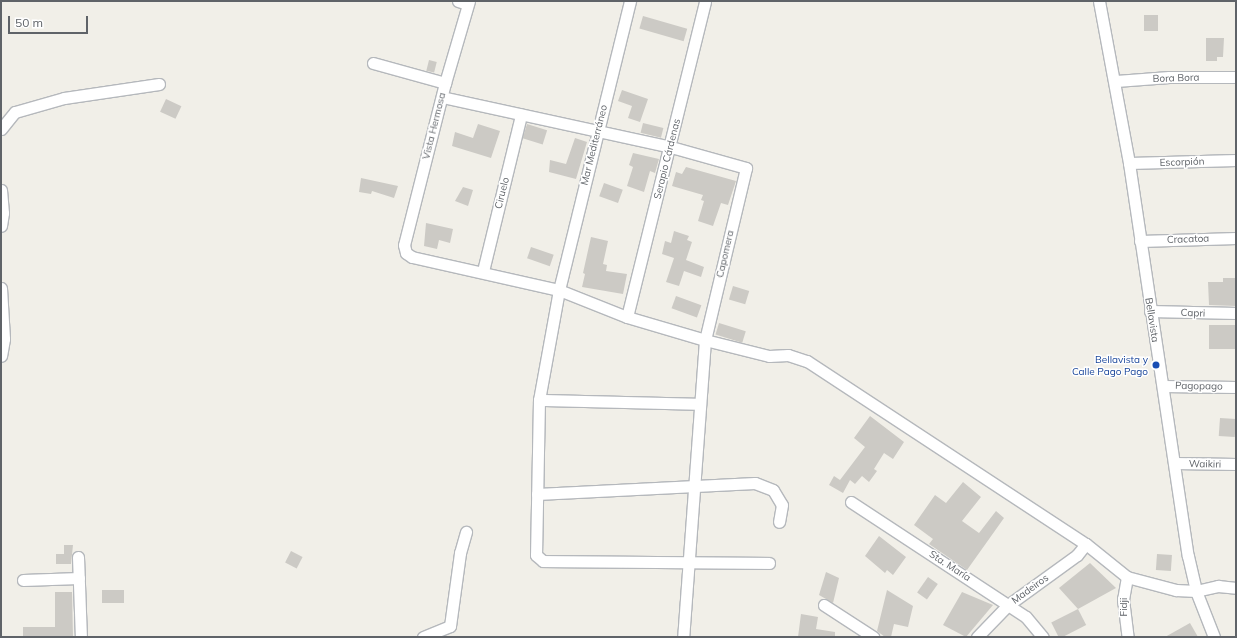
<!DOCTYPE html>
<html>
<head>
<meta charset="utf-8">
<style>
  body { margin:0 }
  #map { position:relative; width:1237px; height:638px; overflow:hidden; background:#f1efe8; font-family:Mulish,sans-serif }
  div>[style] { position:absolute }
  .building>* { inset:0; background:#cccac5; transform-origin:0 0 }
  .roads { filter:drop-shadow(1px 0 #b5b8bc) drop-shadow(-1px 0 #b5b8bc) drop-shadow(0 1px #b5b8bc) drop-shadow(0 -1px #b5b8bc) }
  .street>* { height:11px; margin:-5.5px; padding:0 5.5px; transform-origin:5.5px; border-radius:5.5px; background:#fff }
  .dots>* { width:11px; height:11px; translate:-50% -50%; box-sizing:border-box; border:2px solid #fff; border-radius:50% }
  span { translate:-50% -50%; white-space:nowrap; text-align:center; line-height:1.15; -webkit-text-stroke:3px #fff; paint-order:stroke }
  .street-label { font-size:10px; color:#5f6368 }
  .transit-label { font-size:10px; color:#164399 }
  .right { translate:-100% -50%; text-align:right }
  .frame { position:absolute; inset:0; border:2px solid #5f6368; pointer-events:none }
  .scale { position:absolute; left:8px; top:16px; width:80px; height:18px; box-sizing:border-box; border:2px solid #5f6368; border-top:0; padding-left:5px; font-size:12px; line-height:14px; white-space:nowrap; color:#5f6368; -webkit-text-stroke:3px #fff; paint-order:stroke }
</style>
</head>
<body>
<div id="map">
  <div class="building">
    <i style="left:1144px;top:15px;width:14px;height:16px"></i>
    <i style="left:643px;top:16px;width:46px;height:13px;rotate:16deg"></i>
    <i style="clip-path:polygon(1206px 38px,1224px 38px,1223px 57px,1217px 57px,1217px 61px,1206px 61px)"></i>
    <i style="left:429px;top:60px;width:8px;height:11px;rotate:14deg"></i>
    <i style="clip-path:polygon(622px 90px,648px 99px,640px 122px,628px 118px,632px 106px,618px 101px)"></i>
    <i style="left:166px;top:99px;width:17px;height:14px;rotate:25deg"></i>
    <i style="left:643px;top:123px;width:21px;height:10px;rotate:14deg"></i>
    <i style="clip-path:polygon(478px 124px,500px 131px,491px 158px,452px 146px,455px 132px,473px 138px)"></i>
    <i style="left:527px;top:124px;width:21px;height:15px;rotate:17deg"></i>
    <i style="clip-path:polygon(575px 138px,587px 142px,576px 179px,549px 172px,550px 160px,566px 164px)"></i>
    <i style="clip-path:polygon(633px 153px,659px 159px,655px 173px,650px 171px,644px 192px,627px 186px,633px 167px,629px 165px)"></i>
    <i style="clip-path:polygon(686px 167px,736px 181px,728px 205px,721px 203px,713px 226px,698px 221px,704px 201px,701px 200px,703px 195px,672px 186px,676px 172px,682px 174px)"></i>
    <i style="clip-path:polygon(361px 178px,398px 186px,394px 198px,372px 191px,371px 194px,359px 192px)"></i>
    <i style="left:604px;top:183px;width:20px;height:14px;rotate:20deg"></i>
    <i style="clip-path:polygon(463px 187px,473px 190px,468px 206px,455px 201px)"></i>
    <i style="clip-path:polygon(426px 223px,453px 229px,450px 243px,439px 240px,437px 249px,424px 246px)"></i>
    <i style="clip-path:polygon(674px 231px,689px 236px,687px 240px,692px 242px,686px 260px,704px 267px,701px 277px,684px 271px,679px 286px,666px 282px,674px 258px,662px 254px,665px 241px,671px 243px)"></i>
    <i style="clip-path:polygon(591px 237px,608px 241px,603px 264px,607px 265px,606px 271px,627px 274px,623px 294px,582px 287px,585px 274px,583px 273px)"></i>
    <i style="left:531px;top:247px;width:24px;height:12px;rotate:19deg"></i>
    <i style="clip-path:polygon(1223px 278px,1236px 278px,1236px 306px,1209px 305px,1208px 282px,1223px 282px)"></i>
    <i style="left:733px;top:286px;width:17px;height:14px;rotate:17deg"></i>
    <i style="left:676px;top:296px;width:27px;height:13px;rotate:20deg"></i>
    <i style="left:719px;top:323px;width:28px;height:12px;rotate:17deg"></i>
    <i style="left:1209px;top:325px;width:27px;height:24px"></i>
    <i style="clip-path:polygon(870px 416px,904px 442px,893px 459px,884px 453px,874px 469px,877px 471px,869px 482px,862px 476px,855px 484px,850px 480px,843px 493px,829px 485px,834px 476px,840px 480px,865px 447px,854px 438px)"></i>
    <i style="left:1220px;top:418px;width:16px;height:18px;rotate:4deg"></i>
    <i style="clip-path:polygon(963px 482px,981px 497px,962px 521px,979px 533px,996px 511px,1004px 518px,967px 570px,929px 544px,933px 539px,914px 525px,935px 495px,946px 503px)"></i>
    <i style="clip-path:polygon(879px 536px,906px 557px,893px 575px,887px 570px,885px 573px,865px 556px)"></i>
    <i style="clip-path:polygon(64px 545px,73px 545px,71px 564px,56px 564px,56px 554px,64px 554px)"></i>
    <i style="left:291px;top:551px;width:13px;height:13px;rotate:27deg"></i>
    <i style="left:1157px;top:554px;width:15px;height:16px;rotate:4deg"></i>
    <i style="clip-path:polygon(1090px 563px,1116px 588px,1078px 609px,1059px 588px)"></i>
    <i style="clip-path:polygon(826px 572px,839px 578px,833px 603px,819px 595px)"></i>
    <i style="left:928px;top:577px;width:12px;height:19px;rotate:35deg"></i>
    <i style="left:102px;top:590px;width:22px;height:13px"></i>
    <i style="clip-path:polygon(887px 590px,913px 606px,908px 627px,894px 624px,891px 637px,885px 637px,877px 631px)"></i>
    <i style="clip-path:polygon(55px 592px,72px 592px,73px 637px,23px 637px,23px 627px,55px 627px)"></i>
    <i style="clip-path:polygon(962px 592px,993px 605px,966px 637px,943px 625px)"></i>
    <i style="left:1078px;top:609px;width:18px;height:30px;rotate:63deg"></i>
    <i style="clip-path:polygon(801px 614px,818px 617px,816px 629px,835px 632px,835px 637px,798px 637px)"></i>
    <i style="clip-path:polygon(1190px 623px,1198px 637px,1165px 637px)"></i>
  </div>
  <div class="roads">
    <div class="street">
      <i style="left:458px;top:1px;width:10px;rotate:17deg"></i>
      <i style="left:469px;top:1px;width:85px;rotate:106.3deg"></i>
      <i style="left:445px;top:83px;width:167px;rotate:104.2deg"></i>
      <i style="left:404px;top:245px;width:8px;rotate:76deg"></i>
      <i style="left:406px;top:253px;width:7px;rotate:34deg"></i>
      <i style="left:412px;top:257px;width:151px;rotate:12.7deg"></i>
      <i style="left:559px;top:290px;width:73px;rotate:21.7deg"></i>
      <i style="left:627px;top:317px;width:81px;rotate:16.4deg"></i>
      <i style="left:705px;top:340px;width:66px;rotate:14deg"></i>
      <i style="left:769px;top:356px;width:19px;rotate:-3deg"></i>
      <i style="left:788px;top:355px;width:20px;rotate:18deg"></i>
      <i style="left:807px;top:361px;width:334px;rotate:33.3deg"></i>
      <i style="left:1086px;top:544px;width:53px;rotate:38.8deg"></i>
      <i style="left:1127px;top:577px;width:51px;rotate:14.9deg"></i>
      <i style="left:1176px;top:590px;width:20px;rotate:3deg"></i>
      <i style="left:1196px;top:591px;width:23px;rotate:-13deg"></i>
      <i style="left:1218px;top:586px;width:18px;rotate:6deg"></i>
      <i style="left:630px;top:1px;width:298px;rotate:103.8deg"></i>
      <i style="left:559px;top:290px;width:112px;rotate:100.3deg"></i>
      <i style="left:539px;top:400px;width:155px;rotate:91.1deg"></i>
      <i style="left:536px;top:555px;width:9px;rotate:41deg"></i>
      <i style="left:543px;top:561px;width:226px;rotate:0.5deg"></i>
      <i style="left:1099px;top:1px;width:165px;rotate:79.5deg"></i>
      <i style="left:1129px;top:163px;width:397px;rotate:81.5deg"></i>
      <i style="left:1188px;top:556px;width:36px;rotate:77deg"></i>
      <i style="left:1196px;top:591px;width:49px;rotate:68.6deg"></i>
      <i style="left:373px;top:63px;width:75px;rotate:15.5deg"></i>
      <i style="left:1116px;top:81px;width:53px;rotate:-4.3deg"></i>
      <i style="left:1169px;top:77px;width:67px"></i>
      <i style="left:442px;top:97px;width:234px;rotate:12.3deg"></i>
      <i style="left:671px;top:147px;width:78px;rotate:15.6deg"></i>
      <i style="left:746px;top:168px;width:177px;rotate:103.4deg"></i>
      <i style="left:705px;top:340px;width:298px;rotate:94.2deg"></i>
      <i style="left:1px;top:129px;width:22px;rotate:-51deg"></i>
      <i style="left:15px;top:112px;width:51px;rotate:-15.9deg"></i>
      <i style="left:64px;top:98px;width:96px;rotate:-8.4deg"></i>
      <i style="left:1129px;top:163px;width:107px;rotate:-1.6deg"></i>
      <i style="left:1px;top:190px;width:23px;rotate:85deg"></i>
      <i style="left:3px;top:213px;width:13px;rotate:99deg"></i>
      <i style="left:1140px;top:241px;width:96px;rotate:-1.8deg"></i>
      <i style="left:483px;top:271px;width:161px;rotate:-76.3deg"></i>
      <i style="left:1px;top:288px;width:51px;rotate:86.6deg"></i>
      <i style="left:4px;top:339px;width:17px;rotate:100deg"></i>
      <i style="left:1150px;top:311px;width:86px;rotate:1.3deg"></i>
      <i style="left:627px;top:317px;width:325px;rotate:-76.1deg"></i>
      <i style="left:1163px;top:386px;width:73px;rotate:0.8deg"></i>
      <i style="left:539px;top:400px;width:161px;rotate:1.4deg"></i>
      <i style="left:1175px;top:463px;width:61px;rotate:0.9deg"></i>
      <i style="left:537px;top:494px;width:218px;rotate:-2.9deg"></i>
      <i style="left:755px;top:483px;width:19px;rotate:21deg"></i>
      <i style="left:773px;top:490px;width:17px;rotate:59deg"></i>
      <i style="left:782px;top:505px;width:17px;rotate:100deg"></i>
      <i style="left:851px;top:502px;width:209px;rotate:33.3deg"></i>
      <i style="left:1026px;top:617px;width:26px;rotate:50deg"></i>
      <i style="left:78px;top:557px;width:80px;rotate:87.9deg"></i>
      <i style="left:1127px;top:577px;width:22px;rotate:100deg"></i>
      <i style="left:1123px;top:599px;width:38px;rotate:83deg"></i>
      <i style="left:23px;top:580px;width:56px;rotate:-2deg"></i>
      <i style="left:824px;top:605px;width:59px;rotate:33.1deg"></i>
      <i style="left:423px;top:637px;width:29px;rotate:-22deg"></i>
      <i style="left:450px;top:626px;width:74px;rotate:-82.2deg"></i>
      <i style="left:460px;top:553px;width:22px;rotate:-74deg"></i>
      <i style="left:977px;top:637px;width:45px;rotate:-45.9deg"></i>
      <i style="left:1008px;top:605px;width:85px;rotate:-35.9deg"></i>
      <i style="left:1077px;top:555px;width:14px;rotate:-51deg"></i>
    </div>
  </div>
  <div class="dots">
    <i style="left:1156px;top:365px;background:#1a4fb4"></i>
  </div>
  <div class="street-label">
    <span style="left:1176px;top:78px;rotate:-2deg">Bora Bora</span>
    <span style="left:434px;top:126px;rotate:-76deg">Vista Hermosa</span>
    <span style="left:594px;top:145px;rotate:-76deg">Mar Mediterráneo</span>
    <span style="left:667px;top:159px;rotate:-76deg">Serapio Cárdenas</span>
    <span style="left:1182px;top:162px;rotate:-2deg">Escorpión</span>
    <span style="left:502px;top:193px;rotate:-76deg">Ciruelo</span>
    <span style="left:1188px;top:239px;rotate:-2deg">Cracatoa</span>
    <span style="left:725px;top:254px;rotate:-77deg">Capomera</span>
    <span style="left:1193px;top:313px;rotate:2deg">Capri</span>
    <span style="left:1152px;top:320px;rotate:81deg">Bellavista</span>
    <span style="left:1199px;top:386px;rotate:1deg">Pagopago</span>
    <span style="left:1205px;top:464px;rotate:1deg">Waikiri</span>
    <span style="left:950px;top:566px;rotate:33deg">Sta. María</span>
    <span style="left:1030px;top:589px;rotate:-36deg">Madeiros</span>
    <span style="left:1124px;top:607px;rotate:-90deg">Fidji</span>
  </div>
  <div class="transit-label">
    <span class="right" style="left:1148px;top:365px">Bellavista y<br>Calle Pago Pago</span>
  </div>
  <div class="frame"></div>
  <div class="scale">50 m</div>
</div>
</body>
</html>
